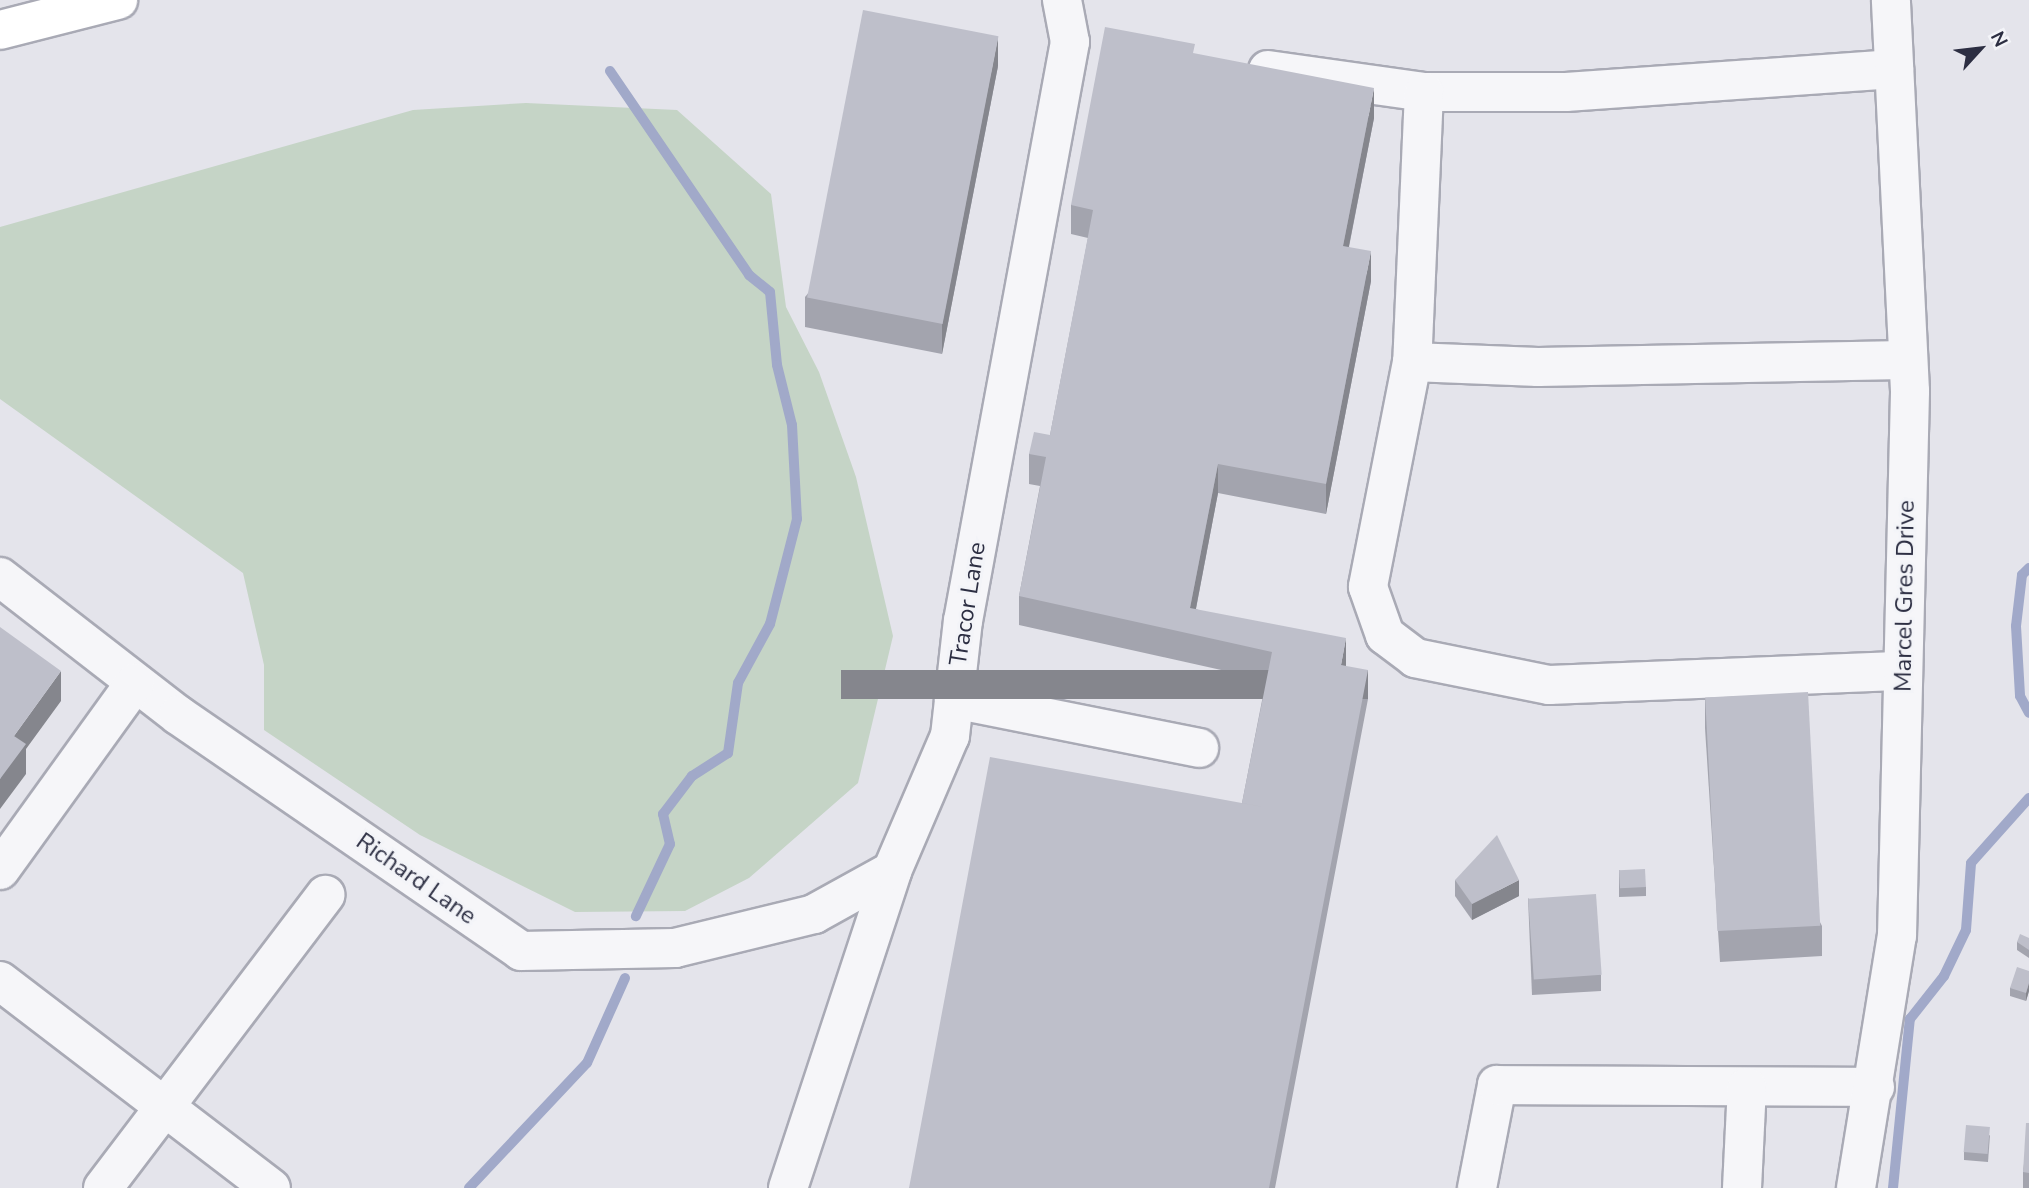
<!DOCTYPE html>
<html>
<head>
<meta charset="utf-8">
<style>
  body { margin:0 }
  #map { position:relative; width:2029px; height:1188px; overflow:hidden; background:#e4e4eb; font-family:"Nunito Sans",sans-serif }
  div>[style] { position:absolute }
  .green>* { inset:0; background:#c5d4c6 }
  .stream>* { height:10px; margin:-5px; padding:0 5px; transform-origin:5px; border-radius:5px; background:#a1a9c9 }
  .roads { filter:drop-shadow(2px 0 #a9aab5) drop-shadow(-2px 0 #a9aab5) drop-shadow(0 2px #a9aab5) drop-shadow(0 -2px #a9aab5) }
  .minor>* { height:38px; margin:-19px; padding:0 19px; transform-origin:19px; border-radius:19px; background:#f6f6f9 }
  .major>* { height:38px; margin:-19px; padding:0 19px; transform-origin:19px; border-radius:19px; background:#fff }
  .wall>* { inset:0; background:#a3a4ae }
  .shaded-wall>* { inset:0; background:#85868d; transform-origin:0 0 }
  .building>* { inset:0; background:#bebfca; transform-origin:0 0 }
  span { translate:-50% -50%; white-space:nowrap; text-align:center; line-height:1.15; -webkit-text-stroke:6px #f3f4f8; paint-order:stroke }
  .street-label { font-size:24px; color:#2c2e42 }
  .north { position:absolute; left:1945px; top:14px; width:70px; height:70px; -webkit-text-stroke:5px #f3f4f8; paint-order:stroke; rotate:63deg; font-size:19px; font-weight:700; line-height:28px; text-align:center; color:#2c2e42 }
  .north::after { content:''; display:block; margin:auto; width:24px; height:32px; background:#2c2e42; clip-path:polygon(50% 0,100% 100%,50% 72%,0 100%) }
</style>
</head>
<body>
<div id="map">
  <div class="green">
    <i style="clip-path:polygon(526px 103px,677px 110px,771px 194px,786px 307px,819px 372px,856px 477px,893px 636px,858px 783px,749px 878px,685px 911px,575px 912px,420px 835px,264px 730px,264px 665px,243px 573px,0 399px,0 227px,413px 110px)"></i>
  </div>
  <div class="stream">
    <i style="left:610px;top:71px;width:247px;rotate:55.7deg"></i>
    <i style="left:749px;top:275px;width:27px;rotate:39deg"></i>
    <i style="left:770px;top:292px;width:73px;rotate:84.5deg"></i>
    <i style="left:777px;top:365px;width:62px;rotate:76deg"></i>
    <i style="left:792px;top:425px;width:94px;rotate:87deg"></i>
    <i style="left:797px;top:519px;width:108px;rotate:104.4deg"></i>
    <i style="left:770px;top:624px;width:67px;rotate:118.5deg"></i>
    <i style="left:738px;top:683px;width:71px;rotate:98.1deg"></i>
    <i style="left:728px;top:753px;width:43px;rotate:147.4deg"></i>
    <i style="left:692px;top:776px;width:48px;rotate:127.3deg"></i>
    <i style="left:663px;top:814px;width:31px;rotate:77deg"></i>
    <i style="left:670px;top:844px;width:80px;rotate:115.3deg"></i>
    <i style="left:2029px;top:568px;width:10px;rotate:135deg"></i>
    <i style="left:2022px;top:575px;width:51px;rotate:96.7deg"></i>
    <i style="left:2016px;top:626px;width:70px;rotate:86.7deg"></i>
    <i style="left:2020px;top:696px;width:19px;rotate:62deg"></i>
    <i style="left:469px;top:1188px;width:172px;rotate:-46.7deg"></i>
    <i style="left:587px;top:1063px;width:93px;rotate:-65.9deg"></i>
    <i style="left:1893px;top:1188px;width:170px;rotate:-84.3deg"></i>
    <i style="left:1910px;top:1019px;width:55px;rotate:-51.7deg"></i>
    <i style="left:1944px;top:976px;width:51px;rotate:-64.4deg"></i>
    <i style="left:1966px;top:930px;width:67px;rotate:-85.7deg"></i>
    <i style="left:1971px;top:863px;width:87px;rotate:-48.3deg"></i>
  </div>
  <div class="roads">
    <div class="minor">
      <i style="left:1268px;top:70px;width:158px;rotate:8deg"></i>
      <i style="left:1424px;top:92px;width:142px"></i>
      <i style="left:1566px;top:92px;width:329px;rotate:-4deg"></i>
      <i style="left:1424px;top:92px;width:270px;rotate:92.5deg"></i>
      <i style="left:1412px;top:362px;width:229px;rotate:101.1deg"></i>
      <i style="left:1368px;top:587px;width:51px;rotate:70.5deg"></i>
      <i style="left:1385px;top:635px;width:38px;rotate:37deg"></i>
      <i style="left:1415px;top:658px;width:137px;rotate:11.4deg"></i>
      <i style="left:1549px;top:685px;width:354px;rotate:-2.3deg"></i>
      <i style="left:1412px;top:362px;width:126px;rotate:2.3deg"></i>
      <i style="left:1538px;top:367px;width:370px;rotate:-1.1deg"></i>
      <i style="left:0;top:577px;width:225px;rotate:37.8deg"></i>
      <i style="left:178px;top:715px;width:416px;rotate:34.5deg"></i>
      <i style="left:521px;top:951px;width:154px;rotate:-1.1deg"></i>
      <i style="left:675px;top:948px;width:143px;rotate:-13.7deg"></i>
      <i style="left:814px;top:914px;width:89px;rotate:-28.9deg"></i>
      <i style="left:954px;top:699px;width:250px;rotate:11.3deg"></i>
      <i style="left:0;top:870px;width:231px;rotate:-54.2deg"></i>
      <i style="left:0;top:981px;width:341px;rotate:37.4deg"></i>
      <i style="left:103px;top:1188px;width:368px;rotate:-52.8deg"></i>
      <i style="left:788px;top:1188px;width:334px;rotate:-71.8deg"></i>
      <i style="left:892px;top:871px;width:147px;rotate:-66.8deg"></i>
      <i style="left:950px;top:736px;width:116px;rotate:-83.6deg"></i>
      <i style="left:963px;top:621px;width:589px;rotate:-79.53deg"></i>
      <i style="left:1070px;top:42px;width:43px;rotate:-100.8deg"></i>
      <i style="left:1477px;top:1188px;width:105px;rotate:-79deg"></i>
      <i style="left:1497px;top:1085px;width:378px;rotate:0.3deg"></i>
      <i style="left:1742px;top:1188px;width:101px;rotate:-87.2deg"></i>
      <i style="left:1856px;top:1188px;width:255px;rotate:-80.8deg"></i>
      <i style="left:1897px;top:936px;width:545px;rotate:-88.63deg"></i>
      <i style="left:1910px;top:391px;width:391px;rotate:-92.8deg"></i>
    </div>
    <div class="major">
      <i style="left:0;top:30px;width:122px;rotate:-14.3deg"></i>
    </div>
  </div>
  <div class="wall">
    <i style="clip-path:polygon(1195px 54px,1374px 118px,1349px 247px,1371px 281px,1326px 514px,1218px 493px,1196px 609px,1346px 666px,1368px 699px,1275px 1188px,909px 1188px,1242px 803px,1266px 680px,1019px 625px,1019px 596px,1040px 486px,1029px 484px,1029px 454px,1050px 435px,1088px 238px,1071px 234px,1071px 205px)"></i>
    <i style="clip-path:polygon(998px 66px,942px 354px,805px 327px,805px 297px)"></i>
    <i style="clip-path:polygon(1705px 698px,1822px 926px,1822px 956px,1720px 962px,1705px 728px)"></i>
    <i style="clip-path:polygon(1619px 870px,1646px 887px,1646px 896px,1619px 897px)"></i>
    <i style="clip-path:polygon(1455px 880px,1519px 896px,1472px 920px,1455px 896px)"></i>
    <i style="clip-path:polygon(1528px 898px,1601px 975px,1601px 991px,1532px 995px)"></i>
    <i style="clip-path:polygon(2029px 938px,2029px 958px,2017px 950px,2017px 942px)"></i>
    <i style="clip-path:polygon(2029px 971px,2029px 991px,2026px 1001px,2010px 996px,2010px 988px)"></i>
    <i style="clip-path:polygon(2029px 1123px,2029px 1188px,2023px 1188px,2023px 1172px)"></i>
    <i style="clip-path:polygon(1990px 1135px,1988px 1162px,1964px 1160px,1964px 1152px)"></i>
  </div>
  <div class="shaded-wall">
    <i style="clip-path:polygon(998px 37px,998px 66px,942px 354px,942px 325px)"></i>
    <i style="clip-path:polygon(1374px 88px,1374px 118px,1343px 276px,1343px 246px)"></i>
    <i style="clip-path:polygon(1371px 251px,1371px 281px,1326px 514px,1326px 484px)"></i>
    <i style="clip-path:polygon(1218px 464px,1218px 493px,1191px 634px,1190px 608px)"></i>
    <i style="clip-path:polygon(1346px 638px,1346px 667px,1341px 665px)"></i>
    <i style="left:1368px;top:670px;width:29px;height:527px;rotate:90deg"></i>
    <i style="clip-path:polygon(61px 671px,61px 701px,26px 749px,26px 774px,0 809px,0 779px,14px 736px)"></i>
    <i style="clip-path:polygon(1519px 880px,1519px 896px,1472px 920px,1472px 904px)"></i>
    <i style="clip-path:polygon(2029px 983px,2029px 991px,2026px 1001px,2026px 993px)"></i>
  </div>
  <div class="building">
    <i style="left:863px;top:10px;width:138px;height:293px;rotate:11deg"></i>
    <i style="clip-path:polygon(1105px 27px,1195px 44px,1193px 53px,1374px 88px,1343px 246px,1371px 251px,1326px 484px,1218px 464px,1190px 608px,1346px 638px,1341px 665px,1368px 670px,1269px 1188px,909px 1188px,990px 757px,1291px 812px,1242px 803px,1272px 652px,1019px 596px,1046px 457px,1029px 454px,1034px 432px,1050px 435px,1093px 210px,1071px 205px)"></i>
    <i style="clip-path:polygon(0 627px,61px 671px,14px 736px,26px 744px,0 779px)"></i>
    <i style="left:1808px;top:692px;width:234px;height:103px;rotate:87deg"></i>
    <i style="clip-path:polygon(1497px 835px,1519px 880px,1472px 904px,1455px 880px)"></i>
    <i style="left:1645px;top:869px;width:18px;height:26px;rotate:87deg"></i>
    <i style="left:1596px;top:894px;width:81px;height:68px;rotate:86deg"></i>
    <i style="clip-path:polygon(2020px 934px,2029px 938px,2029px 950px,2017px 942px)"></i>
    <i style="clip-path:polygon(2017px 967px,2029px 971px,2029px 983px,2026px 993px,2010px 988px)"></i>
    <i style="clip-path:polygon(2026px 1123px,2029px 1123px,2029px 1173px,2023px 1172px)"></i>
    <i style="left:1966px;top:1125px;width:24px;height:27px;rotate:5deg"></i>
  </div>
  <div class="street-label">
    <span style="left:1905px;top:596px;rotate:-89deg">Marcel Gres Drive</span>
    <span style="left:968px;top:604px;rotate:-81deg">Tracor Lane</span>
    <span style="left:416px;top:879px;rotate:35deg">Richard Lane</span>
  </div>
  <div class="north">N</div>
</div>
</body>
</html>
